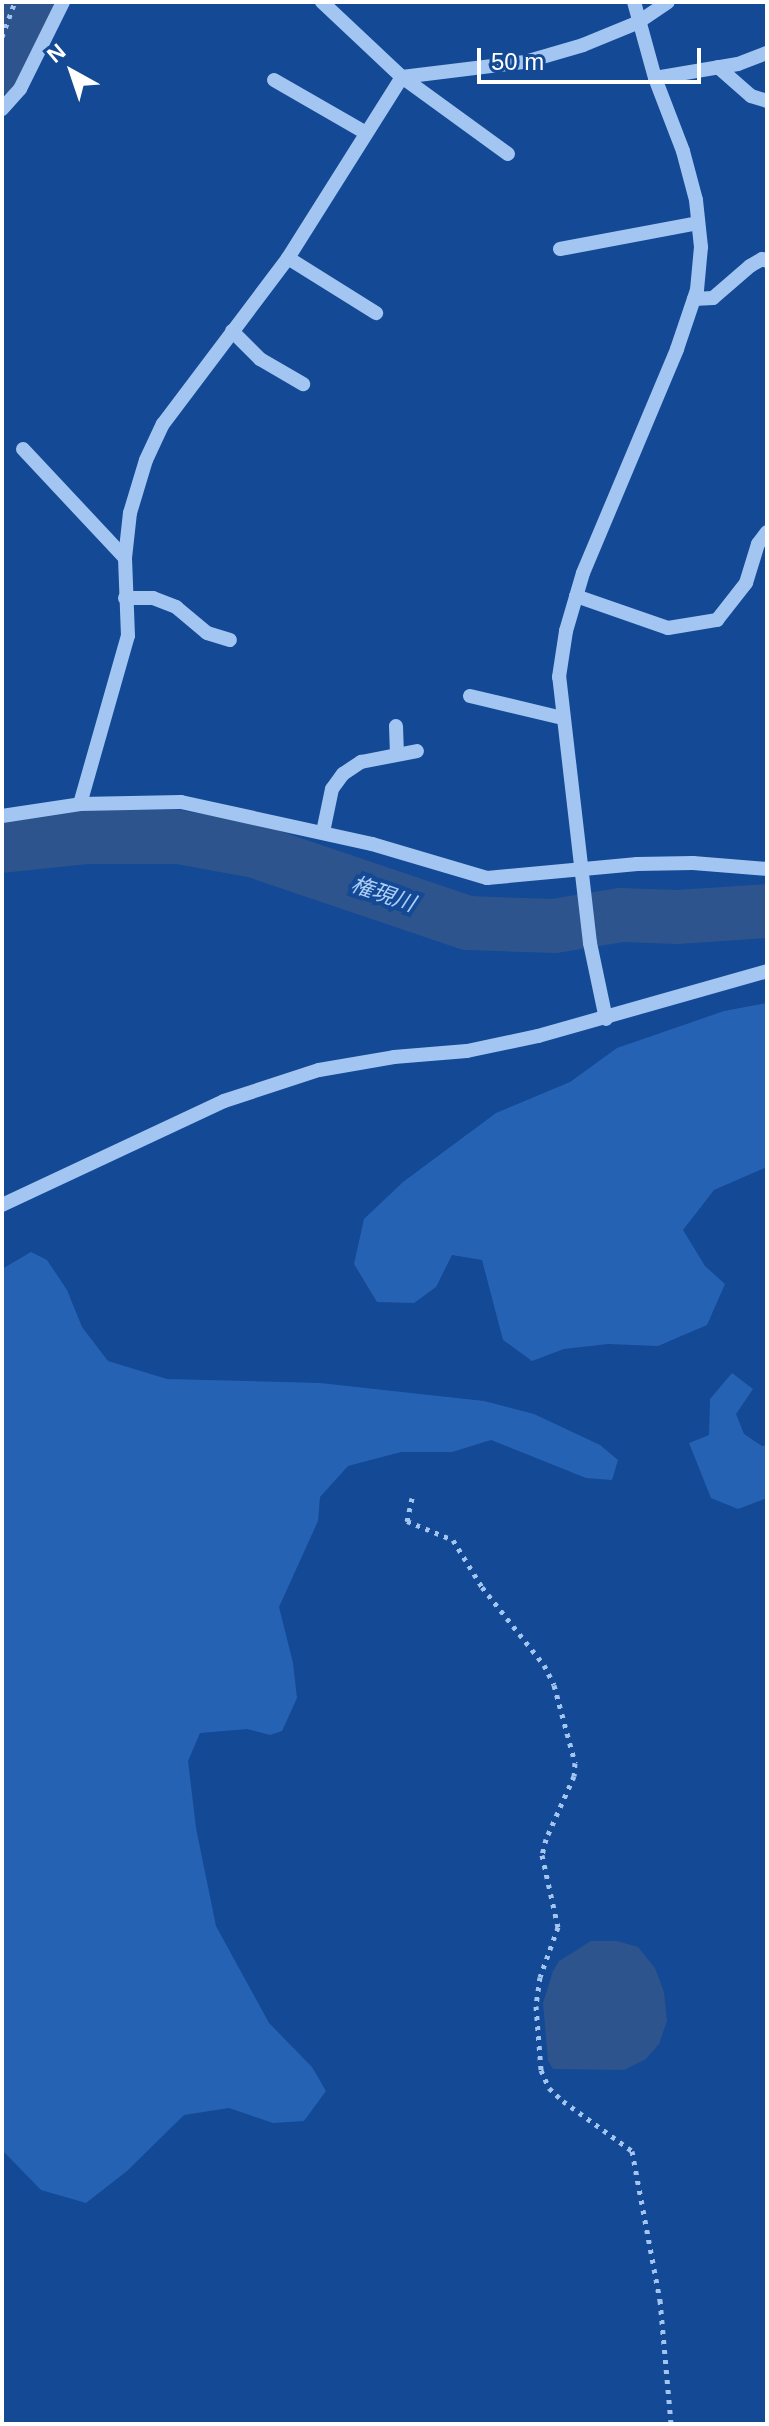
<!DOCTYPE html>
<html>
<head>
<meta charset="utf-8">
<style>
  body { margin:0 }
  #map { position:relative; width:769px; height:2426px; overflow:hidden; background:#134995; font-family:Helvetica,"Noto Sans JP",sans-serif }
  div>[style] { position:absolute }
  .green>* { inset:0; background:#2662b4 }
  .water>* { inset:0; background:#2d548c }
  .river>* { height:54px; margin:-27px; padding:0 27px; transform-origin:27px; border-radius:27px; background:#2d548c }
  .path>* { height:5px; margin-top:-2.5px; transform-origin:0; background:repeating-linear-gradient(90deg,#a3c5f2 0 4px,transparent 0 10px) }
  .minor>* { height:14px; margin:-7px; padding:0 7px; transform-origin:7px; border-radius:7px; background:#a3c5f2 }
  span { translate:-50% -50%; white-space:nowrap; text-align:center; line-height:1.15; -webkit-text-stroke:8px #134995; paint-order:stroke }
  .water-label { font-size:22px; color:#afcff9; font-style:italic }
  .frame { position:absolute; inset:0; border:4px solid #fff; pointer-events:none }
  .north { position:absolute; left:32px; top:32px; width:80px; height:80px; -webkit-text-stroke:6px #134995; paint-order:stroke; rotate:320deg; font-size:22px; font-weight:700; line-height:32px; text-align:center; color:#fff }
  .north::after { content:''; display:block; margin:auto; width:28px; height:36px; background:#fff; clip-path:polygon(50% 0,100% 100%,50% 72%,0 100%) }
  .scale { position:absolute; left:477px; top:48px; width:224px; height:36px; box-sizing:border-box; border:4px solid #fff; border-top:0; padding-left:10px; font-size:24px; line-height:28px; white-space:nowrap; color:#fff; -webkit-text-stroke:6px #134995; paint-order:stroke }
</style>
</head>
<body>
<div id="map">
  <div class="green">
    <i style="clip-path:polygon(767px 1003px,767px 1167px,714px 1190px,683px 1230px,705px 1266px,725px 1284px,707px 1325px,658px 1346px,608px 1344px,564px 1349px,532px 1361px,503px 1340px,482px 1260px,452px 1255px,436px 1287px,414px 1303px,377px 1302px,354px 1264px,364px 1219px,403px 1182px,496px 1113px,570px 1082px,617px 1048px,724px 1011px)"></i>
    <i style="clip-path:polygon(31px 1252px,47px 1260px,67px 1290px,82px 1327px,108px 1361px,167px 1379px,320px 1383px,484px 1401px,534px 1414px,600px 1445px,618px 1460px,612px 1480px,586px 1478px,491px 1440px,452px 1452px,401px 1452px,348px 1466px,320px 1497px,318px 1521px,279px 1607px,293px 1663px,297px 1698px,282px 1731px,270px 1735px,247px 1729px,200px 1733px,188px 1761px,196px 1828px,216px 1926px,269px 2023px,312px 2067px,326px 2091px,304px 2121px,273px 2123px,229px 2108px,184px 2115px,127px 2171px,86px 2203px,41px 2190px,2px 2150px,2px 1269px)"></i>
    <i style="clip-path:polygon(732px 1373px,753px 1389px,736px 1414px,744px 1434px,762px 1446px,767px 1445px,767px 1498px,738px 1509px,711px 1498px,689px 1443px,709px 1435px,710px 1399px)"></i>
  </div>
  <div class="water">
    <i style="clip-path:polygon(591px 1941px,617px 1941px,638px 1947px,655px 1968px,664px 1992px,667px 2021px,659px 2044px,646px 2059px,624px 2070px,553px 2069px,548px 2061px,543px 2003px,553px 1971px,559px 1961px)"></i>
  </div>
  <div class="river">
    <i style="left:2px;top:67px;width:71px;rotate:-66deg"></i>
    <i style="left:2px;top:846px;width:84px;rotate:-6.1deg"></i>
    <i style="left:86px;top:837px;width:92px"></i>
    <i style="left:178px;top:837px;width:78px;rotate:10.3deg"></i>
    <i style="left:255px;top:851px;width:225px;rotate:18.7deg"></i>
    <i style="left:468px;top:923px;width:86px;rotate:2deg"></i>
    <i style="left:554px;top:926px;width:68px;rotate:-9.3deg"></i>
    <i style="left:621px;top:915px;width:56px;rotate:2deg"></i>
    <i style="left:677px;top:917px;width:90px;rotate:-3.8deg"></i>
  </div>
  <div class="path">
    <i style="left:2px;top:37px;width:37px;rotate:-70deg"></i>
    <i style="left:412px;top:1498px;width:24px;rotate:102deg"></i>
    <i style="left:407px;top:1521px;width:50px;rotate:22.4deg"></i>
    <i style="left:453px;top:1540px;width:55px;rotate:58.3deg"></i>
    <i style="left:482px;top:1587px;width:100px;rotate:51.5deg"></i>
    <i style="left:544px;top:1665px;width:22px;rotate:63deg"></i>
    <i style="left:554px;top:1685px;width:81px;rotate:74.9deg"></i>
    <i style="left:575px;top:1763px;width:13px;rotate:94deg"></i>
    <i style="left:574px;top:1776px;width:69px;rotate:114deg"></i>
    <i style="left:546px;top:1839px;width:16px;rotate:104deg"></i>
    <i style="left:542px;top:1855px;width:74px;rotate:77.5deg"></i>
    <i style="left:558px;top:1927px;width:53px;rotate:109.8deg"></i>
    <i style="left:540px;top:1977px;width:29px;rotate:98deg"></i>
    <i style="left:536px;top:2006px;width:64px;rotate:85.5deg"></i>
    <i style="left:541px;top:2070px;width:20px;rotate:66deg"></i>
    <i style="left:549px;top:2088px;width:19px;rotate:43deg"></i>
    <i style="left:563px;top:2101px;width:85px;rotate:35.9deg"></i>
    <i style="left:632px;top:2151px;width:152px;rotate:79.4deg"></i>
    <i style="left:660px;top:2300px;width:124px;rotate:84.9deg"></i>
  </div>
  <div class="minor">
    <i style="left:322px;top:2px;width:110px;rotate:43.2deg"></i>
    <i style="left:402px;top:77px;width:131px;rotate:36deg"></i>
    <i style="left:718px;top:67px;width:44px;rotate:41.3deg"></i>
    <i style="left:751px;top:96px;width:17px;rotate:17deg"></i>
    <i style="left:402px;top:77px;width:124px;rotate:-7deg"></i>
    <i style="left:525px;top:62px;width:60px;rotate:-16.3deg"></i>
    <i style="left:583px;top:45px;width:58px;rotate:-22.2deg"></i>
    <i style="left:637px;top:23px;width:37px;rotate:-34deg"></i>
    <i style="left:655px;top:78px;width:84px;rotate:-9.6deg"></i>
    <i style="left:738px;top:64px;width:31px;rotate:-21deg"></i>
    <i style="left:274px;top:80px;width:106px;rotate:29.9deg"></i>
    <i style="left:2px;top:109px;width:27px;rotate:-48deg"></i>
    <i style="left:20px;top:89px;width:97px;rotate:-63.7deg"></i>
    <i style="left:560px;top:249px;width:140px;rotate:-10.7deg"></i>
    <i style="left:288px;top:258px;width:104px;rotate:32deg"></i>
    <i style="left:694px;top:299px;width:19px;rotate:-3deg"></i>
    <i style="left:713px;top:298px;width:49px;rotate:-40.9deg"></i>
    <i style="left:750px;top:266px;width:14px;rotate:-30deg"></i>
    <i style="left:762px;top:259px;width:5px;rotate:22deg"></i>
    <i style="left:232px;top:331px;width:40px;rotate:45deg"></i>
    <i style="left:260px;top:359px;width:50px;rotate:30.2deg"></i>
    <i style="left:23px;top:449px;width:149px;rotate:46.9deg"></i>
    <i style="left:576px;top:596px;width:97px;rotate:19.2deg"></i>
    <i style="left:668px;top:628px;width:50px;rotate:-9.3deg"></i>
    <i style="left:717px;top:620px;width:47px;rotate:-51.9deg"></i>
    <i style="left:746px;top:583px;width:41px;rotate:-72.9deg"></i>
    <i style="left:758px;top:544px;width:15px;rotate:-53deg"></i>
    <i style="left:125px;top:598px;width:28px"></i>
    <i style="left:153px;top:598px;width:25px;rotate:21deg"></i>
    <i style="left:176px;top:607px;width:40px;rotate:40deg"></i>
    <i style="left:207px;top:633px;width:24px;rotate:17deg"></i>
    <i style="left:470px;top:696px;width:95px;rotate:13.4deg"></i>
    <i style="left:396px;top:726px;width:28px;rotate:88deg"></i>
    <i style="left:80px;top:804px;width:175px;rotate:-74.1deg"></i>
    <i style="left:128px;top:636px;width:78px;rotate:-92.2deg"></i>
    <i style="left:125px;top:558px;width:45px;rotate:-83.7deg"></i>
    <i style="left:130px;top:513px;width:55px;rotate:-73.2deg"></i>
    <i style="left:146px;top:460px;width:40px;rotate:-65deg"></i>
    <i style="left:163px;top:424px;width:208px;rotate:-53deg"></i>
    <i style="left:288px;top:258px;width:214px;rotate:-57.8deg"></i>
    <i style="left:2px;top:816px;width:79px;rotate:-8.7deg"></i>
    <i style="left:80px;top:804px;width:101px;rotate:-1.1deg"></i>
    <i style="left:181px;top:802px;width:196px;rotate:12.4deg"></i>
    <i style="left:372px;top:844px;width:120px;rotate:16.5deg"></i>
    <i style="left:487px;top:878px;width:151px;rotate:-5.3deg"></i>
    <i style="left:637px;top:864px;width:56px;rotate:-1deg"></i>
    <i style="left:693px;top:863px;width:74px;rotate:4.6deg"></i>
    <i style="left:323px;top:832px;width:44px;rotate:-78.2deg"></i>
    <i style="left:332px;top:789px;width:19px;rotate:-54deg"></i>
    <i style="left:343px;top:774px;width:22px;rotate:-34deg"></i>
    <i style="left:361px;top:762px;width:57px;rotate:-11.1deg"></i>
    <i style="left:606px;top:1019px;width:78px;rotate:-101.9deg"></i>
    <i style="left:590px;top:943px;width:268px;rotate:-96.6deg"></i>
    <i style="left:559px;top:677px;width:47px;rotate:-81.3deg"></i>
    <i style="left:566px;top:631px;width:60px;rotate:-73.7deg"></i>
    <i style="left:583px;top:573px;width:243px;rotate:-67.2deg"></i>
    <i style="left:677px;top:349px;width:62px;rotate:-71.3deg"></i>
    <i style="left:697px;top:290px;width:43px;rotate:-84.7deg"></i>
    <i style="left:701px;top:247px;width:47px;rotate:-96.1deg"></i>
    <i style="left:696px;top:200px;width:51px;rotate:-104.9deg"></i>
    <i style="left:683px;top:151px;width:78px;rotate:-111deg"></i>
    <i style="left:655px;top:78px;width:79px;rotate:-105.4deg"></i>
    <i style="left:2px;top:1205px;width:245px;rotate:-25.1deg"></i>
    <i style="left:224px;top:1101px;width:100px;rotate:-18.1deg"></i>
    <i style="left:319px;top:1070px;width:76px;rotate:-9.8deg"></i>
    <i style="left:394px;top:1057px;width:73px;rotate:-4.7deg"></i>
    <i style="left:467px;top:1051px;width:73px;rotate:-11.9deg"></i>
    <i style="left:538px;top:1036px;width:238px;rotate:-15.8deg"></i>
  </div>
  <div class="water-label">
    <span style="left:383px;top:894px;rotate:19deg">権現川</span>
  </div>
  <div class="frame"></div>
  <div class="north">N</div>
  <div class="scale">50 m</div>
</div>
</body>
</html>
